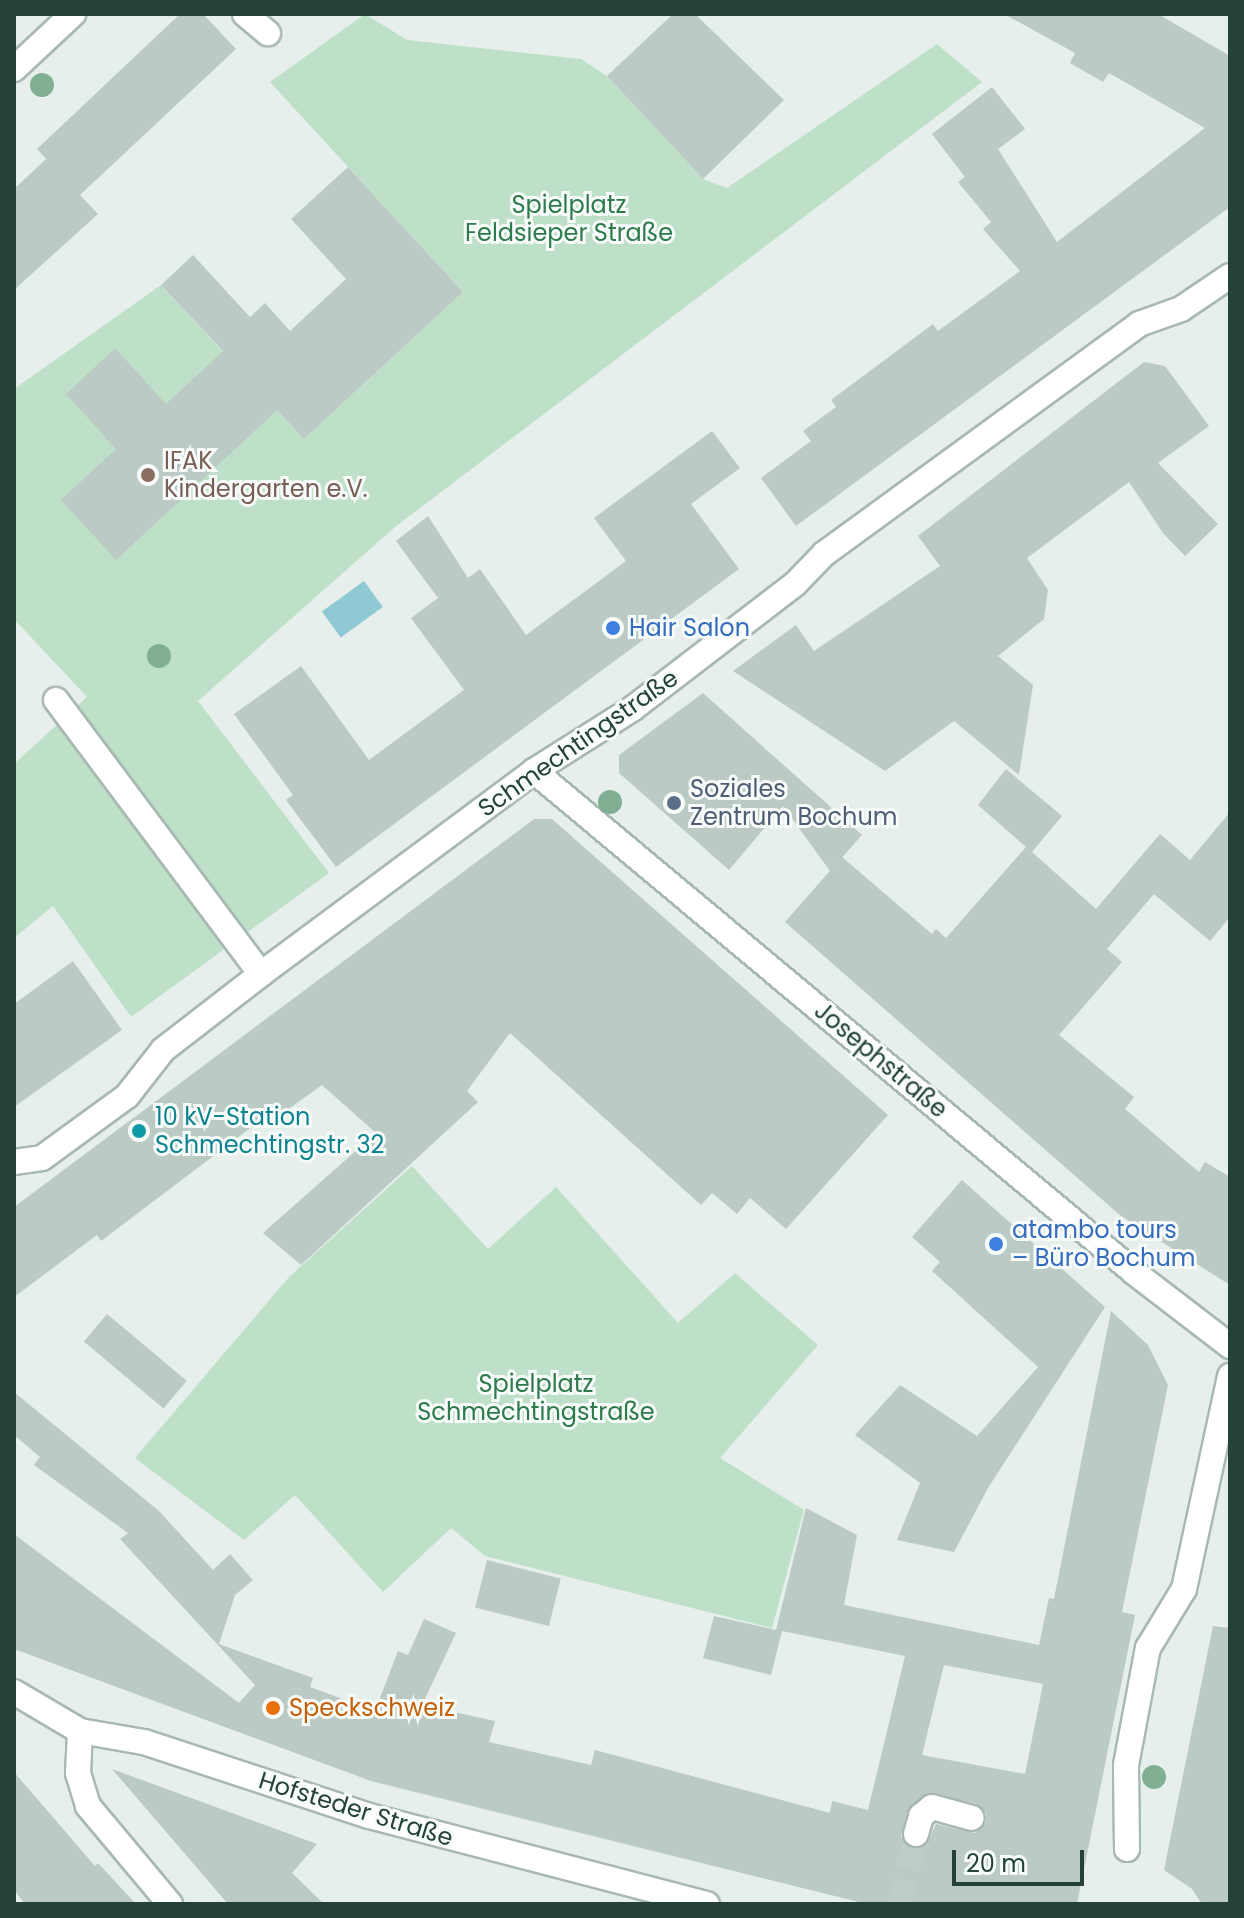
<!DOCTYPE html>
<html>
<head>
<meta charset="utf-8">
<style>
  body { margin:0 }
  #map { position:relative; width:1244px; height:1918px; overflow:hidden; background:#e6efeb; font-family:Poppins,sans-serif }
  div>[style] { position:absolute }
  .green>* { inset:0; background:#bfe0c8 }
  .water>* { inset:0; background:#8ec9d4; transform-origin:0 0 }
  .building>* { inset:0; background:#bbcac4; transform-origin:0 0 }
  .minor-tunnel>* { height:24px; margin-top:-12px; transform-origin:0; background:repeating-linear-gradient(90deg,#bfccc8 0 24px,transparent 0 36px) }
  .roads { filter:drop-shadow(2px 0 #a8b8b2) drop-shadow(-2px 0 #a8b8b2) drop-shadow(0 2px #a8b8b2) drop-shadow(0 -2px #a8b8b2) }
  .minor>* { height:24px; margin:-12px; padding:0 12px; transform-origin:12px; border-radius:12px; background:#fff }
  .trees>* { width:24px; height:24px; margin:-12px; border-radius:50%; background:#80af93 }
  .dots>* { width:22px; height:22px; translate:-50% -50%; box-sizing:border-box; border:4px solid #f7fbf9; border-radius:50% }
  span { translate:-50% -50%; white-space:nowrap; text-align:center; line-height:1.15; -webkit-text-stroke:6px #f7fbf9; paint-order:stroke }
  .park-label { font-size:24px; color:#2d7a4b }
  .education-label { font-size:24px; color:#785e54 }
  .left { translate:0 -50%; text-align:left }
  .shop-label { font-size:24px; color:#366cbe }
  .street-label { font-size:24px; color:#24423a }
  .service-label { font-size:24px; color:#4e5e75 }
  .culture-label { font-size:24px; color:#0d838f }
  .food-label { font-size:24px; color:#c56008 }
  .frame { position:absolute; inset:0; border:16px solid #24423a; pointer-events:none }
  .scale { position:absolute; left:952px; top:1850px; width:132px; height:36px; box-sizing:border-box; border:4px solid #24423a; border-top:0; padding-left:10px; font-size:24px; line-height:28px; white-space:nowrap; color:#24423a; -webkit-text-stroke:6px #f7fbf9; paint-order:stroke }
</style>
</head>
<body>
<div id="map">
  <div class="green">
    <i style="clip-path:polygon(365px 14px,407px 40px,581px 59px,607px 76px,703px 179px,727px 188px,937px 44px,982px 82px,395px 527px,198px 701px,329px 873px,131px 1017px,53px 906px,14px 938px,14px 764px,87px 697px,14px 619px,14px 389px,161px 285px,304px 439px,463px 292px,270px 82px)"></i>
    <i style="clip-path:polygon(412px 1166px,488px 1249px,556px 1187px,678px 1323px,735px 1273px,818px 1345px,720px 1458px,804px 1510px,772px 1628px,485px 1556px,451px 1528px,383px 1592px,295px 1495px,244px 1540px,135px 1458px,289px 1277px)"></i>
  </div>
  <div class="water">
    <i style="left:364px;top:581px;width:32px;height:52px;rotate:54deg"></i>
  </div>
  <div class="building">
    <i style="clip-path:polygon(180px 14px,203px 14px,236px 49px,80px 195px,98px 214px,14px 290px,14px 189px,46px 159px,37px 149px)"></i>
    <i style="clip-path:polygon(673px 14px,695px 14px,784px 100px,703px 179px,607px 76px)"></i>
    <i style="clip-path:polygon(1004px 14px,1158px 14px,1230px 56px,1230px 207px,796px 526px,761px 478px,811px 441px,803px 431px,836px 407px,831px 400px,933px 324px,938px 331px,1020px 271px,983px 229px,991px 222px,958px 182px,965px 177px,932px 134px,992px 87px,1025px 129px,998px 149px,1057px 242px,1205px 128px,1109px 73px,1103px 82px,1070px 63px,1075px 53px)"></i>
    <i style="clip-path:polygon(348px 167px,463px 292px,304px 439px,277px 410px,116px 560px,61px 500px,116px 449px,66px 394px,115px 348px,166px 404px,223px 351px,161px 285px,193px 255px,250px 317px,265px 303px,290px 331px,346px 279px,291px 219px)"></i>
    <i style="clip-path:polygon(1144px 362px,1165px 366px,1209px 426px,1158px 463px,1218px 524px,1185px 556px,1163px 533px,1129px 482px,1027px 558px,1048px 590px,1044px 619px,998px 656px,1033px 685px,1019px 775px,954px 721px,885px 771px,733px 671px,796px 625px,814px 651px,940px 566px,918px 536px)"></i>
    <i style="clip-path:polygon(712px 431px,740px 468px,691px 504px,739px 569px,336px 867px,286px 800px,293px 795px,234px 714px,301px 666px,369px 760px,464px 690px,411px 618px,438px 598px,396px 541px,428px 516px,468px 578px,480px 569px,526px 635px,626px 561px,594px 518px)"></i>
    <i style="clip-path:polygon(703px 693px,862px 835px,830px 871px,783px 806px,729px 870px,619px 773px,619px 755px)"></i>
    <i style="clip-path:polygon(1006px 769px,1062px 816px,1032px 852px,1096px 909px,1160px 834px,1190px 860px,1230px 812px,1230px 917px,1210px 941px,1154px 894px,1107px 949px,1122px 962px,1059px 1035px,1134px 1097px,1125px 1109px,1199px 1172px,1205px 1162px,1230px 1177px,1230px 1285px,1121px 1216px,785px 922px,842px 857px,932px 934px,936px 929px,946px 938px,1026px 847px,978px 805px)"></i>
    <i style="clip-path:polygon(534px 819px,552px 819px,888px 1115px,786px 1229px,750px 1198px,737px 1214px,712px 1193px,701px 1205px,510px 1033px,467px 1091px,478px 1102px,301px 1265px,263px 1233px,376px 1133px,322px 1085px,265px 1126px,261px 1120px,101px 1241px,97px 1235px,14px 1297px,14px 1207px)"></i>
    <i style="clip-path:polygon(73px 961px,122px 1030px,14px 1107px,14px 1004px)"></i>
    <i style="clip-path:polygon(962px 1180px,1105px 1307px,988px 1488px,954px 1552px,897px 1540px,920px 1483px,855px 1435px,900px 1385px,977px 1436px,1038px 1367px,932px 1271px,940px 1262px,912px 1237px)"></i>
    <i style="clip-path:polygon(evenodd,1111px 1311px,1148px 1345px,1168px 1385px,1122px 1612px,1135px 1615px,1077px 1904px,867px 1904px,371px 1781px,14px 1649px,14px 1534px,239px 1703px,255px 1685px,120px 1539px,128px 1533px,34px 1465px,40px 1457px,14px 1435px,14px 1392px,159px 1511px,213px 1570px,230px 1554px,253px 1580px,235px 1595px,219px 1644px,313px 1678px,310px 1687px,375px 1711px,398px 1651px,408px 1655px,424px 1619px,456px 1633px,422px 1705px,495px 1721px,489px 1742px,591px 1765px,595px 1750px,830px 1813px,832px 1801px,868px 1810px,905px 1656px,782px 1631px,771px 1675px,703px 1658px,714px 1616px,776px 1630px,806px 1508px,857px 1535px,844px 1605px,1039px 1645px,1049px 1598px,1054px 1599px,1111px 1311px,944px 1665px,1043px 1684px,1025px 1774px,922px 1755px,944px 1665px,1111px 1311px,928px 1793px,977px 1804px,986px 1813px,986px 1823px,975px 1833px,936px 1824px,927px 1844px,911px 1848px,901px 1837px,907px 1812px,928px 1793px)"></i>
    <i style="left:107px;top:1314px;width:104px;height:36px;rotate:40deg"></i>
    <i style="left:487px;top:1560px;width:76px;height:49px;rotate:14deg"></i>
    <i style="clip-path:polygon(1213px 1626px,1230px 1628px,1230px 1904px,1202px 1904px,1192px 1889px,1164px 1870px)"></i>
    <i style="clip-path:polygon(112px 1769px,317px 1844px,292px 1873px,324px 1904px,228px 1904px)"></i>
    <i style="clip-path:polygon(14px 1772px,95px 1866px,98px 1863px,136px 1904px,25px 1904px,14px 1890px)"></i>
  </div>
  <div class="minor-tunnel">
    <i style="left:899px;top:1904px;width:72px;rotate:-76.3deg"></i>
  </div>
  <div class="roads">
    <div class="minor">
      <i style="left:245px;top:14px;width:30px;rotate:40deg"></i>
      <i style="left:14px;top:69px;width:81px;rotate:-43deg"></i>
      <i style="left:56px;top:700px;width:342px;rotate:53.2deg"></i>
      <i style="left:534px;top:771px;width:783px;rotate:39.87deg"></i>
      <i style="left:1135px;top:1273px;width:120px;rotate:37.5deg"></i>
      <i style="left:14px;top:1162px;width:28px;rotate:-8deg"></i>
      <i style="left:42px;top:1158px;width:105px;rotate:-36.1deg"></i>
      <i style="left:127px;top:1096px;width:58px;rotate:-52deg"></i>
      <i style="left:163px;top:1050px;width:124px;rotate:-37.8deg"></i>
      <i style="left:261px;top:974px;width:340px;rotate:-36.6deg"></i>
      <i style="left:534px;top:771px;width:116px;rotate:-32.3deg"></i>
      <i style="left:632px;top:709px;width:205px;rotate:-37.5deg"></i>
      <i style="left:795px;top:584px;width:42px;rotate:-46deg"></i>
      <i style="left:824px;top:554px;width:390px;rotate:-36.1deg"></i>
      <i style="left:1139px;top:324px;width:45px;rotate:-19.7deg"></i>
      <i style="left:1181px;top:309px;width:59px;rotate:-34deg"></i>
      <i style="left:14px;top:1692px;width:77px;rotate:30.6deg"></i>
      <i style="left:80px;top:1731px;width:65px;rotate:9.8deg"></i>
      <i style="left:144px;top:1742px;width:237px;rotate:18.2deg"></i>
      <i style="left:369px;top:1816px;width:349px;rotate:14.6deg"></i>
      <i style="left:80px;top:1731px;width:42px;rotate:92.7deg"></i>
      <i style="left:78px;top:1773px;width:34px;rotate:73deg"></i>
      <i style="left:88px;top:1806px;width:128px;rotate:50.1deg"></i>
      <i style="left:916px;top:1834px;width:19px;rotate:-74deg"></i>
      <i style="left:921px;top:1816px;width:14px;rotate:-39deg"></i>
      <i style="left:932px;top:1807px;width:41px;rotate:15.4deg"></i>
      <i style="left:1127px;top:1849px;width:84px;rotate:-90.7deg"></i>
      <i style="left:1126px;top:1765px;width:119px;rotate:-79.4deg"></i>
      <i style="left:1148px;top:1648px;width:69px;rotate:-58.6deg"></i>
      <i style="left:1184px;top:1589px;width:218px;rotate:-77.8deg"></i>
    </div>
  </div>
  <div class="trees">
    <i style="left:42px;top:85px"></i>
    <i style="left:159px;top:656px"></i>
    <i style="left:610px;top:802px"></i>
    <i style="left:1154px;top:1777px"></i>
  </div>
  <div class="dots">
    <i style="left:148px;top:475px;background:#8d6e63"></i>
    <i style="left:613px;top:628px;background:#3f7fe0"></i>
    <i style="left:674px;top:803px;background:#5c6f8a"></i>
    <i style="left:139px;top:1131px;background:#0f9aa8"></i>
    <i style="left:996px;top:1244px;background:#3f7fe0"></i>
    <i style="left:273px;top:1708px;background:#e8710a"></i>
  </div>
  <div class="park-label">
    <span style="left:569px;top:219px">Spielplatz<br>Feldsieper Straße</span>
    <span style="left:536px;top:1398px">Spielplatz<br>Schmechtingstraße</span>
  </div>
  <div class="education-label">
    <span class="left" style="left:164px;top:475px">IFAK<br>Kindergarten e.V.</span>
  </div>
  <div class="shop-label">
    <span class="left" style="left:629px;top:628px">Hair Salon</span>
    <span class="left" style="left:1012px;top:1244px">atambo tours<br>– Büro Bochum</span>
  </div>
  <div class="street-label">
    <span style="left:578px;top:743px;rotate:-35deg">Schmechtingstraße</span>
    <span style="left:881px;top:1060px;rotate:40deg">Josephstraße</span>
    <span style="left:356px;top:1809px;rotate:17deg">Hofsteder Straße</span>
  </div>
  <div class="service-label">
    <span class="left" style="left:690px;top:803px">Soziales<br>Zentrum Bochum</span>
  </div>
  <div class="culture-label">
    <span class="left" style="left:155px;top:1131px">10 kV-Station<br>Schmechtingstr. 32</span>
  </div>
  <div class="food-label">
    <span class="left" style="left:289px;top:1708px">Speckschweiz</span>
  </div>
  <div class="frame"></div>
  <div class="scale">20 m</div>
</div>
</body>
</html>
